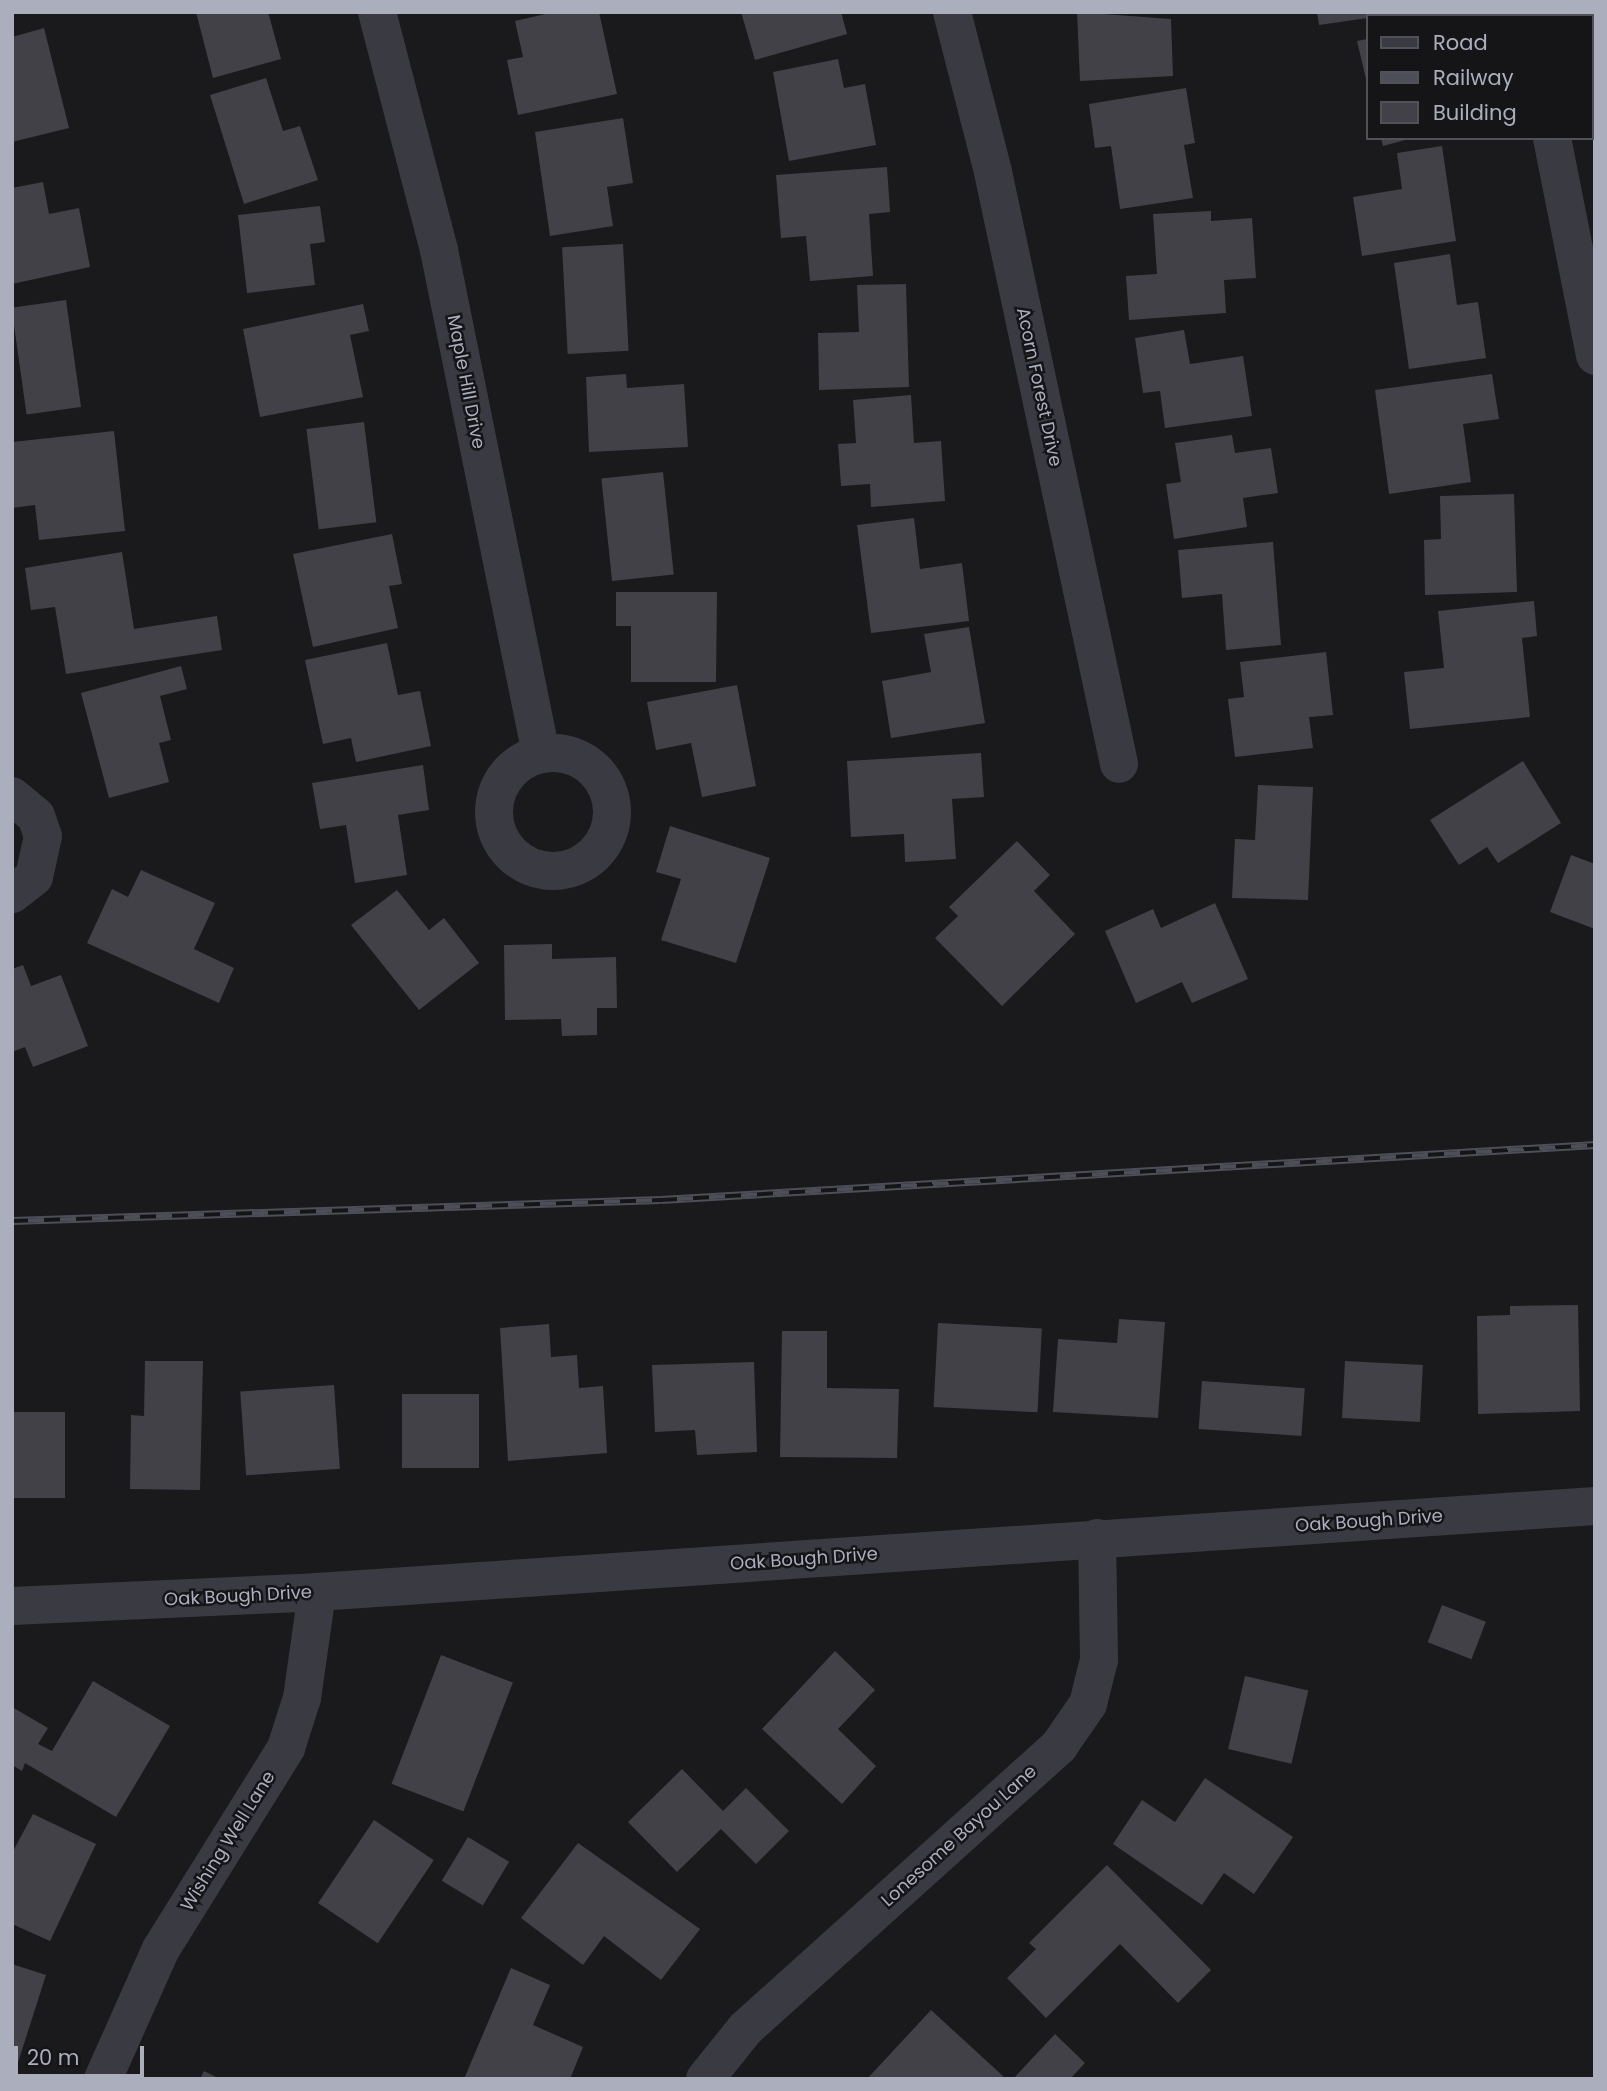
<!DOCTYPE html>
<html>
<head>
<meta charset="utf-8">
<style>
  body { margin:0 }
  #map { position:relative; width:1607px; height:2091px; overflow:hidden; background:#1a1a1c; font-family:Poppins,sans-serif }
  div>[style] { position:absolute }
  .building>* { inset:0; background:#414147; transform-origin:0 0 }
  .street>* { height:38px; margin:-19px; padding:0 19px; transform-origin:19px; border-radius:19px; background:#3a3a42 }
  .street>.ring { margin:-19px; padding:0; box-sizing:content-box; background:none; border:38px solid #3a3a42; border-radius:50% }
  .rail>* { height:8px; margin-top:-4px; transform-origin:0; background:repeating-linear-gradient(90deg,#151417 0 16px,#4d4e57 0 32px); box-sizing:border-box; border-block:2px solid #4d4e57 }
  span { translate:-50% -50%; white-space:nowrap; text-align:center; line-height:1.15; -webkit-text-stroke:5px #151417; paint-order:stroke }
  .street-label { font-size:18px; color:#abaebd }
  .frame { position:absolute; inset:0; border:14px solid #abaebd; pointer-events:none }
  .legend { position:absolute; left:1366px; top:14px; width:228px; height:126px; box-sizing:border-box; background:#151417; border:2px solid #515259; margin:0; padding:9px 12px; list-style:none; font-size:21px; color:#abaebd }
  .legend li { display:flex; align-items:center; gap:14px; height:35px }
  .legend b { width:35px; border:2px solid #515259 }
  .scale { position:absolute; left:14px; top:2046px; width:130px; height:32px; box-sizing:border-box; border:4px solid #abaebd; border-top:0; padding-left:9px; font-size:21px; line-height:24px; white-space:nowrap; color:#abaebd; -webkit-text-stroke:5px #151417; paint-order:stroke }
</style>
</head>
<body>
<div id="map">
  <div class="building">
    <i style="clip-path:polygon(196px 12px,268px 12px,281px 59px,213px 78px)"></i>
    <i style="clip-path:polygon(554px 12px,599px 12px,617px 94px,518px 115px,507px 60px,523px 57px,515px 21px)"></i>
    <i style="clip-path:polygon(741px 12px,841px 12px,847px 34px,755px 60px)"></i>
    <i style="clip-path:polygon(1077px 12px,1171px 19px,1173px 76px,1080px 81px)"></i>
    <i style="clip-path:polygon(1317px 12px,1396px 12px,1396px 14px,1319px 25px)"></i>
    <i style="clip-path:polygon(44px 28px,69px 128px,12px 142px,12px 37px)"></i>
    <i style="clip-path:polygon(1367px 39px,1367px 78px,1366px 79px,1357px 41px)"></i>
    <i style="clip-path:polygon(838px 59px,844px 88px,865px 84px,876px 145px,789px 161px,773px 72px)"></i>
    <i style="clip-path:polygon(266px 78px,283px 131px,300px 126px,318px 180px,244px 204px,210px 95px)"></i>
    <i style="clip-path:polygon(1186px 88px,1195px 143px,1184px 145px,1193px 198px,1120px 209px,1111px 146px,1095px 148px,1089px 104px)"></i>
    <i style="clip-path:polygon(623px 118px,633px 183px,607px 187px,613px 226px,550px 236px,535px 132px)"></i>
    <i style="clip-path:polygon(1381px 138px,1409px 138px,1409px 139px,1383px 146px)"></i>
    <i style="clip-path:polygon(1442px 146px,1456px 241px,1362px 256px,1353px 197px,1402px 189px,1397px 153px)"></i>
    <i style="clip-path:polygon(887px 167px,890px 212px,869px 214px,873px 276px,810px 281px,806px 236px,781px 238px,776px 175px)"></i>
    <i style="clip-path:polygon(43px 182px,49px 214px,79px 208px,90px 267px,12px 284px,12px 188px)"></i>
    <i style="clip-path:polygon(320px 206px,325px 242px,310px 244px,315px 285px,247px 293px,238px 215px)"></i>
    <i style="clip-path:polygon(1211px 211px,1211px 221px,1252px 218px,1256px 278px,1224px 280px,1226px 313px,1129px 320px,1126px 276px,1157px 274px,1153px 214px)"></i>
    <i style="left:623px;top:244px;width:107px;height:61px;rotate:87deg"></i>
    <i style="clip-path:polygon(1450px 254px,1457px 305px,1478px 302px,1486px 358px,1409px 369px,1394px 263px)"></i>
    <i style="clip-path:polygon(906px 284px,909px 387px,819px 390px,818px 333px,859px 332px,857px 285px)"></i>
    <i style="left:66px;top:300px;width:108px;height:55px;rotate:82deg"></i>
    <i style="clip-path:polygon(363px 304px,369px 331px,350px 335px,363px 397px,260px 417px,243px 329px)"></i>
    <i style="clip-path:polygon(1184px 330px,1190px 364px,1243px 356px,1252px 416px,1165px 428px,1160px 391px,1143px 393px,1135px 338px)"></i>
    <i style="clip-path:polygon(626px 374px,627px 388px,684px 384px,688px 447px,589px 452px,586px 377px)"></i>
    <i style="clip-path:polygon(1492px 374px,1499px 419px,1463px 424px,1471px 482px,1389px 494px,1375px 390px)"></i>
    <i style="clip-path:polygon(911px 395px,914px 443px,941px 441px,945px 501px,871px 507px,870px 484px,841px 486px,838px 444px,856px 443px,853px 400px)"></i>
    <i style="left:364px;top:422px;width:101px;height:58px;rotate:83deg"></i>
    <i style="clip-path:polygon(114px 431px,125px 531px,39px 540px,35px 505px,12px 508px,12px 442px)"></i>
    <i style="clip-path:polygon(1232px 435px,1235px 453px,1271px 448px,1278px 493px,1243px 498px,1247px 527px,1174px 539px,1166px 484px,1181px 482px,1175px 443px)"></i>
    <i style="left:663px;top:472px;width:103px;height:62px;rotate:84deg"></i>
    <i style="clip-path:polygon(1514px 494px,1517px 592px,1425px 595px,1424px 540px,1441px 539px,1440px 496px)"></i>
    <i style="clip-path:polygon(914px 518px,920px 569px,962px 563px,969px 621px,871px 633px,857px 525px)"></i>
    <i style="clip-path:polygon(392px 534px,402px 584px,389px 586px,398px 628px,313px 647px,293px 554px)"></i>
    <i style="clip-path:polygon(1273px 542px,1281px 645px,1226px 650px,1222px 594px,1182px 598px,1178px 550px)"></i>
    <i style="clip-path:polygon(122px 552px,134px 629px,217px 616px,222px 650px,66px 674px,55px 607px,31px 610px,25px 568px)"></i>
    <i style="clip-path:polygon(616px 592px,717px 592px,716px 682px,631px 682px,631px 626px,616px 626px)"></i>
    <i style="clip-path:polygon(1534px 601px,1537px 636px,1522px 638px,1530px 717px,1410px 729px,1404px 672px,1444px 668px,1438px 611px)"></i>
    <i style="clip-path:polygon(969px 627px,985px 723px,891px 738px,882px 681px,931px 672px,924px 634px)"></i>
    <i style="clip-path:polygon(387px 643px,398px 695px,420px 691px,431px 746px,356px 762px,351px 738px,323px 744px,305px 660px)"></i>
    <i style="clip-path:polygon(1326px 652px,1333px 715px,1309px 717px,1313px 748px,1235px 757px,1228px 699px,1244px 697px,1240px 662px)"></i>
    <i style="clip-path:polygon(181px 666px,187px 689px,160px 696px,171px 740px,159px 743px,169px 782px,109px 798px,81px 693px)"></i>
    <i style="clip-path:polygon(737px 685px,756px 786px,702px 797px,691px 743px,656px 750px,647px 702px)"></i>
    <i style="clip-path:polygon(981px 753px,984px 797px,952px 799px,956px 859px,905px 862px,904px 834px,851px 837px,847px 761px)"></i>
    <i style="clip-path:polygon(1523px 761px,1561px 823px,1498px 863px,1487px 847px,1459px 865px,1430px 820px)"></i>
    <i style="clip-path:polygon(423px 765px,429px 810px,398px 815px,407px 875px,355px 883px,346px 825px,320px 829px,312px 783px)"></i>
    <i style="clip-path:polygon(1258px 785px,1313px 787px,1308px 900px,1232px 898px,1235px 839px,1255px 840px)"></i>
    <i style="clip-path:polygon(670px 826px,770px 858px,736px 963px,661px 940px,681px 879px,656px 872px)"></i>
    <i style="clip-path:polygon(1017px 841px,1050px 875px,1034px 891px,1075px 934px,1002px 1006px,935px 938px,958px 916px,949px 907px)"></i>
    <i style="clip-path:polygon(1571px 855px,1595px 864px,1595px 929px,1550px 912px)"></i>
    <i style="clip-path:polygon(141px 870px,215px 903px,194px 949px,234px 968px,219px 1003px,87px 943px,112px 889px,128px 897px)"></i>
    <i style="clip-path:polygon(397px 890px,429px 930px,444px 918px,479px 963px,419px 1010px,351px 925px)"></i>
    <i style="clip-path:polygon(1215px 903px,1248px 979px,1192px 1003px,1182px 982px,1136px 1003px,1105px 931px,1153px 909px,1161px 928px)"></i>
    <i style="clip-path:polygon(552px 944px,552px 959px,616px 957px,617px 1008px,597px 1008px,597px 1035px,562px 1036px,561px 1019px,505px 1020px,504px 945px)"></i>
    <i style="clip-path:polygon(23px 965px,31px 986px,61px 975px,88px 1046px,33px 1067px,25px 1047px,12px 1052px,12px 969px)"></i>
    <i style="clip-path:polygon(1578px 1305px,1580px 1411px,1478px 1414px,1477px 1316px,1510px 1315px,1510px 1306px)"></i>
    <i style="clip-path:polygon(1119px 1319px,1165px 1322px,1158px 1418px,1053px 1412px,1058px 1339px,1117px 1343px)"></i>
    <i style="left:938px;top:1323px;width:104px;height:84px;rotate:3deg"></i>
    <i style="clip-path:polygon(549px 1324px,551px 1357px,577px 1355px,579px 1388px,603px 1386px,607px 1453px,508px 1461px,500px 1328px)"></i>
    <i style="clip-path:polygon(782px 1331px,827px 1331px,827px 1388px,899px 1389px,897px 1458px,780px 1457px)"></i>
    <i style="clip-path:polygon(145px 1361px,203px 1361px,200px 1490px,130px 1489px,131px 1415px,144px 1416px)"></i>
    <i style="left:1345px;top:1361px;width:78px;height:57px;rotate:3deg"></i>
    <i style="clip-path:polygon(754px 1362px,757px 1452px,697px 1455px,695px 1430px,655px 1432px,652px 1365px)"></i>
    <i style="left:1202px;top:1381px;width:103px;height:48px;rotate:4deg"></i>
    <i style="left:334px;top:1385px;width:84px;height:94px;rotate:86deg"></i>
    <i style="left:479px;top:1394px;width:74px;height:77px;rotate:90deg"></i>
    <i style="left:12px;top:1412px;width:53px;height:86px"></i>
    <i style="left:1442px;top:1605px;width:47px;height:40px;rotate:21deg"></i>
    <i style="clip-path:polygon(835px 1651px,875px 1690px,838px 1729px,876px 1766px,842px 1804px,762px 1729px)"></i>
    <i style="left:441px;top:1655px;width:77px;height:138px;rotate:21deg"></i>
    <i style="left:1245px;top:1676px;width:65px;height:75px;rotate:13deg"></i>
    <i style="clip-path:polygon(93px 1681px,170px 1726px,116px 1817px,25px 1763px,22px 1771px,12px 1765px,12px 1707px,48px 1728px,38px 1744px,52px 1751px)"></i>
    <i style="clip-path:polygon(682px 1769px,723px 1811px,746px 1788px,789px 1831px,756px 1864px,721px 1829px,677px 1872px,628px 1822px)"></i>
    <i style="clip-path:polygon(1205px 1778px,1293px 1837px,1254px 1894px,1224px 1873px,1202px 1905px,1113px 1844px,1142px 1800px,1175px 1822px)"></i>
    <i style="clip-path:polygon(33px 1814px,96px 1844px,50px 1941px,12px 1924px,12px 1853px)"></i>
    <i style="left:374px;top:1820px;width:72px;height:100px;rotate:34deg"></i>
    <i style="left:468px;top:1837px;width:48px;height:51px;rotate:31deg"></i>
    <i style="clip-path:polygon(578px 1843px,700px 1929px,661px 1980px,604px 1936px,583px 1965px,521px 1918px)"></i>
    <i style="clip-path:polygon(1107px 1865px,1211px 1970px,1178px 2003px,1120px 1944px,1046px 2018px,1007px 1978px,1036px 1949px,1029px 1943px)"></i>
    <i style="clip-path:polygon(12px 1964px,46px 1975px,13px 2078px,12px 2078px)"></i>
    <i style="clip-path:polygon(511px 1968px,550px 1985px,533px 2025px,583px 2047px,570px 2079px,464px 2079px)"></i>
    <i style="clip-path:polygon(931px 2010px,1003px 2076px,1001px 2079px,867px 2079px)"></i>
    <i style="clip-path:polygon(1055px 2034px,1085px 2063px,1070px 2079px,1013px 2079px)"></i>
    <i style="clip-path:polygon(204px 2071px,220px 2079px,200px 2079px)"></i>
  </div>
  <div class="street">
    <i style="left:377px;top:12px;width:246px;rotate:75.4deg"></i>
    <i style="left:439px;top:250px;width:514px;rotate:78.56deg"></i>
    <i style="left:952px;top:12px;width:165px;rotate:75.6deg"></i>
    <i style="left:993px;top:172px;width:605px;rotate:77.98deg"></i>
    <i style="left:1522px;top:12px;width:4px;rotate:76deg"></i>
    <i style="left:1552px;top:138px;width:222px;rotate:78.8deg"></i>
    <i class="ring" style="left:494px;top:753px;width:80px;height:80px"></i>
    <i style="left:12px;top:796px;width:31px;rotate:40deg"></i>
    <i style="left:36px;top:816px;width:21px;rotate:71deg"></i>
    <i style="left:43px;top:836px;width:42px;rotate:102.4deg"></i>
    <i style="left:34px;top:877px;width:28px;rotate:142deg"></i>
    <i style="left:12px;top:1606px;width:305px;rotate:-2.6deg"></i>
    <i style="left:317px;top:1592px;width:1281px;rotate:-3.85deg"></i>
    <i style="left:103px;top:2079px;width:142px;rotate:-66deg"></i>
    <i style="left:161px;top:1949px;width:237px;rotate:-58.1deg"></i>
    <i style="left:286px;top:1748px;width:52px;rotate:-72.3deg"></i>
    <i style="left:302px;top:1698px;width:107px;rotate:-81.9deg"></i>
    <i style="left:705px;top:2079px;width:64px;rotate:-51.3deg"></i>
    <i style="left:745px;top:2029px;width:423px;rotate:-42deg"></i>
    <i style="left:1059px;top:1746px;width:51px;rotate:-55.4deg"></i>
    <i style="left:1088px;top:1704px;width:45px;rotate:-76deg"></i>
    <i style="left:1099px;top:1660px;width:122px;rotate:-90.9deg"></i>
  </div>
  <div class="rail">
    <i style="left:12px;top:1221px;width:649px;rotate:-1.85deg"></i>
    <i style="left:661px;top:1200px;width:936px;rotate:-3.37deg"></i>
  </div>
  <div class="street-label">
    <span style="left:466px;top:382px;rotate:79deg">Maple Hill Drive</span>
    <span style="left:1039px;top:387px;rotate:78deg">Acorn Forest Drive</span>
    <span style="left:1369px;top:1521px;rotate:-4deg">Oak Bough Drive</span>
    <span style="left:804px;top:1559px;rotate:-4deg">Oak Bough Drive</span>
    <span style="left:238px;top:1596px;rotate:-3deg">Oak Bough Drive</span>
    <span style="left:959px;top:1836px;rotate:-42deg">Lonesome Bayou Lane</span>
    <span style="left:228px;top:1841px;rotate:-58deg">Wishing Well Lane</span>
  </div>
  <div class="frame"></div>
  <ul class="legend">
  <li><b style="height:9px;background:#3a3a42"></b>Road</li>
  <li><b style="height:9px;background:#4d4e57"></b>Railway</li>
  <li><b style="height:19px;background:#414147"></b>Building</li>
  </ul>
  <div class="scale">20 m</div>
</div>
</body>
</html>
